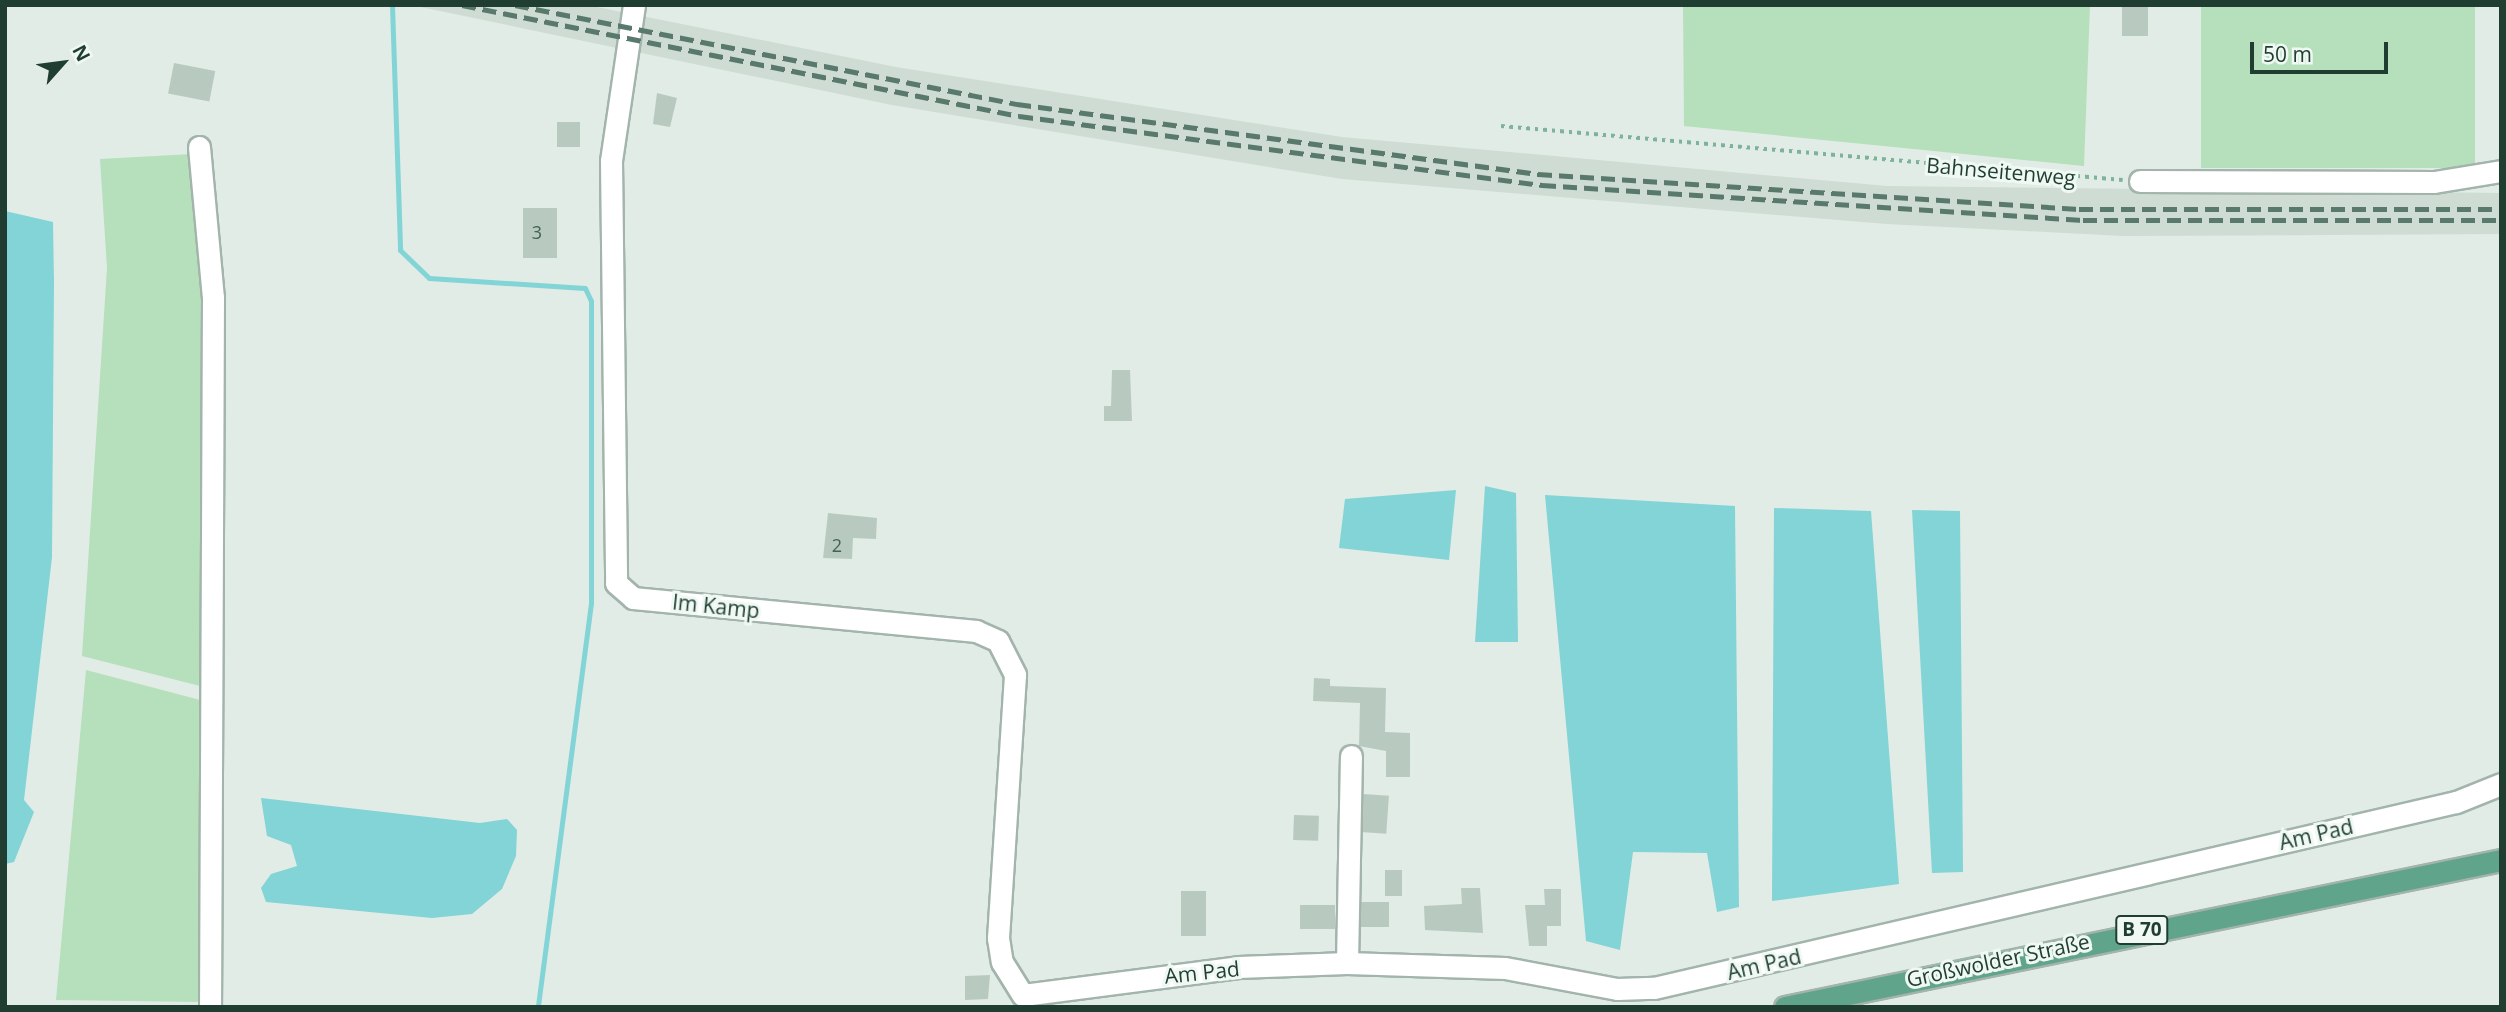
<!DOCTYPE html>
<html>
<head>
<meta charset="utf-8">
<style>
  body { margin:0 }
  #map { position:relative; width:2506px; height:1012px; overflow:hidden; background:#e0ece5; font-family:"Open Sans",sans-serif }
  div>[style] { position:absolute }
  .built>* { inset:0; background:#cedcd4 }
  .green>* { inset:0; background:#b6dfbc; transform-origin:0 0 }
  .water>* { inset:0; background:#82d4d6 }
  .stream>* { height:5px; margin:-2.5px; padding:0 2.5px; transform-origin:2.5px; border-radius:2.5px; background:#82d4d6 }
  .building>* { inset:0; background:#b8cac0; transform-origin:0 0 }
  .path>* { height:3.5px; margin-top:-1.75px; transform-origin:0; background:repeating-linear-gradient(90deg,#7db29b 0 3.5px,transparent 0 8.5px) }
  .roads { filter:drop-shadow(2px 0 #a2b4ab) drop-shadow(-2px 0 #a2b4ab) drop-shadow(0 2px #a2b4ab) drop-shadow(0 -2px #a2b4ab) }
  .minor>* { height:21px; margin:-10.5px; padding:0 10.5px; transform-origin:10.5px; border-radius:10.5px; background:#fff }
  .major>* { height:21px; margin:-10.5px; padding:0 10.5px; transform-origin:10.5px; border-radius:10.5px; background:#60a58b }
  .rail>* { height:5px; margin-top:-2.5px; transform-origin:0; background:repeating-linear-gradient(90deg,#59796d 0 14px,transparent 0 21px) }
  span { translate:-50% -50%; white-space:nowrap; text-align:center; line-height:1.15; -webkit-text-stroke:6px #f0f8f3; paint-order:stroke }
  .number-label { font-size:18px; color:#456155 }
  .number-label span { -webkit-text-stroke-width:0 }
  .shield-label span { padding:2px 5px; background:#f0f8f3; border:2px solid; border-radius:5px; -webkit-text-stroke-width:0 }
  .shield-label { font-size:19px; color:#1f3e31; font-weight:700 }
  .street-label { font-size:21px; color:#1f3e31 }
  .frame { position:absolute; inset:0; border:7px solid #1f3e31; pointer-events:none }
  .north { position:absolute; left:28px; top:28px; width:70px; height:70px; -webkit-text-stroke:5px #f0f8f3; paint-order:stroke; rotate:62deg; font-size:19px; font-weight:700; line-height:28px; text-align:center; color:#1f3e31 }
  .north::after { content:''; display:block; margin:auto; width:24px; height:32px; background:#1f3e31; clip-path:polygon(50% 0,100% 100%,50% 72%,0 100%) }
  .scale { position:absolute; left:2250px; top:42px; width:138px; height:32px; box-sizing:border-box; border:4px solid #1f3e31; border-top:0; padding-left:9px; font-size:21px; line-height:24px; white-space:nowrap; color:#1f3e31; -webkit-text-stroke:5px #f0f8f3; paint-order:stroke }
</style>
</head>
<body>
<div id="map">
  <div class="built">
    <i style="clip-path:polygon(411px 5px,587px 5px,896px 67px,1342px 137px,1887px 186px,2501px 193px,2501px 234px,2123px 236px,1887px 224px,1342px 179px,892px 105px)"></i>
  </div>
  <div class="green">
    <i style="clip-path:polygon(1683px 5px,2090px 5px,2084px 166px,1684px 126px)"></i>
    <i style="left:2201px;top:5px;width:274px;height:163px"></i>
    <i style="clip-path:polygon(192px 154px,204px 294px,204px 687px,82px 656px,107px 268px,100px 159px)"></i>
    <i style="clip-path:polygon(86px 670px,204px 701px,203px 1002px,56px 1000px)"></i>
  </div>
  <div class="water">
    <i style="clip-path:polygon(5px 211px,53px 222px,54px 282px,52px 557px,24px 800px,34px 812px,14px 862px,5px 864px)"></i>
    <i style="clip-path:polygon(1485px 486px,1516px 493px,1518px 642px,1475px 642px)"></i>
    <i style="clip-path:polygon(1456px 490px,1449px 560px,1339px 548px,1345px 499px)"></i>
    <i style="clip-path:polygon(1545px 495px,1735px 506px,1739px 907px,1717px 912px,1707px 853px,1633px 852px,1620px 950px,1586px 941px)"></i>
    <i style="clip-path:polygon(1774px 508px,1871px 511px,1899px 884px,1772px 901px)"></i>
    <i style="clip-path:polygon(1912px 510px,1960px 511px,1963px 872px,1932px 873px)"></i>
    <i style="clip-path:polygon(261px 798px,480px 823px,507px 819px,517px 830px,516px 856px,502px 889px,472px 914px,432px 918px,266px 902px,261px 888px,271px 874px,297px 866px,291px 845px,267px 836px)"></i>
  </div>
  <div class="stream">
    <i style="left:392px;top:5px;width:245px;rotate:88.1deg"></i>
    <i style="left:400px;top:250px;width:40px;rotate:44deg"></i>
    <i style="left:429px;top:278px;width:156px;rotate:3.7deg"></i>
    <i style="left:585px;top:288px;width:14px;rotate:65deg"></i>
    <i style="left:591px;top:301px;width:302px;rotate:90deg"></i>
    <i style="left:591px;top:603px;width:407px;rotate:97.5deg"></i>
  </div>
  <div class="building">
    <i style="left:2122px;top:6px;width:26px;height:30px"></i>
    <i style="left:174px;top:63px;width:42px;height:31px;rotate:11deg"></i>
    <i style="clip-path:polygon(657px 93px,677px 98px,670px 127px,653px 124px)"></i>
    <i style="left:557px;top:122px;width:23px;height:25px"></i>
    <i style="left:523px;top:208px;width:34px;height:50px"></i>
    <i style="clip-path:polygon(1112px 370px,1130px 370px,1132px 421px,1104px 421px,1104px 406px,1111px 406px)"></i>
    <i style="clip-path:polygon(828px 513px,877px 518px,876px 539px,853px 538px,852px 559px,823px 558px)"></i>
    <i style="clip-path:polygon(1314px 678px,1330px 679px,1330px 686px,1386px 688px,1385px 732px,1410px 733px,1410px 777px,1386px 777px,1386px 751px,1359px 746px,1360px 703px,1313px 701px)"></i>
    <i style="left:1363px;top:794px;width:26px;height:38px;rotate:4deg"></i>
    <i style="left:1294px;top:815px;width:25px;height:25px;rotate:2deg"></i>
    <i style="left:1385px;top:870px;width:17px;height:26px"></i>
    <i style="clip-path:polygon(1461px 888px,1480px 888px,1483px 933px,1425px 930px,1424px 906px,1462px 904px)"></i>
    <i style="clip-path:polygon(1544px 889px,1561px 889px,1561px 926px,1547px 926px,1547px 946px,1529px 946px,1525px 905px,1545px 905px)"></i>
    <i style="left:1181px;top:891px;width:25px;height:45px"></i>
    <i style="left:1361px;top:902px;width:28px;height:25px"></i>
    <i style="left:1335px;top:905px;width:24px;height:35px;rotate:90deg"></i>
    <i style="clip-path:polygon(990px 975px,988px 999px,965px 1000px,965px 976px)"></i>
  </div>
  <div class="path">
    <i style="left:1501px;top:126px;width:624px;rotate:4.96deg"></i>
  </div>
  <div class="roads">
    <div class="minor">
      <i style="left:634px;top:5px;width:158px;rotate:98.4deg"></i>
      <i style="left:611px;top:161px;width:422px;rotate:89.3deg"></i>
      <i style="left:616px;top:583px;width:23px;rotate:41deg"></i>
      <i style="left:633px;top:598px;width:345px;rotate:5.5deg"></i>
      <i style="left:976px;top:631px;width:24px;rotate:24deg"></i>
      <i style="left:998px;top:641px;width:38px;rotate:63deg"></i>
      <i style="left:1015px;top:675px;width:264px;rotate:93.7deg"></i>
      <i style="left:998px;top:938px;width:24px;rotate:81deg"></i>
      <i style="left:1002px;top:962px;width:39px;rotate:58deg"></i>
      <i style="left:199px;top:147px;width:151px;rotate:84.7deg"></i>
      <i style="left:213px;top:297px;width:710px;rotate:90.24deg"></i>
      <i style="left:2140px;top:181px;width:294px;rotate:0.2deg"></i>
      <i style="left:2434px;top:182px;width:68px;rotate:-9.3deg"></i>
      <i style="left:1347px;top:963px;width:207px;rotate:-88.9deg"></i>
      <i style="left:1023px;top:995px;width:217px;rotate:-7.4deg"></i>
      <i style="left:1238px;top:967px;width:109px;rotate:-2.1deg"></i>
      <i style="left:1347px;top:963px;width:158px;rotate:1.8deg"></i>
      <i style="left:1505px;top:968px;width:114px;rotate:10.6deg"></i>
      <i style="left:1617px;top:989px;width:37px;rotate:-2deg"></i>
      <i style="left:1654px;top:988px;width:823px;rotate:-13.06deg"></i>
      <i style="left:2456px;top:802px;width:48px;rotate:-21.8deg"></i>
    </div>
    <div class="major">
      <i style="left:1785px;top:1007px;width:731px;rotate:-11.6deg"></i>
    </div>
  </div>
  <div class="rail">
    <i style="left:462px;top:5px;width:568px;rotate:11.27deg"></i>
    <i style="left:1019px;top:116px;width:528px;rotate:7.52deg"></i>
    <i style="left:1542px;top:185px;width:542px;rotate:3.7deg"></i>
    <i style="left:2083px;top:220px;width:418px"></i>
    <i style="left:515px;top:5px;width:512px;rotate:11.16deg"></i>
    <i style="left:1017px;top:104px;width:526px;rotate:7.65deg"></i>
    <i style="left:1538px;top:174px;width:542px;rotate:3.7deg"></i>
    <i style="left:2079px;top:209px;width:422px"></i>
  </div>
  <div class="number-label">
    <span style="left:537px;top:232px">3</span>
    <span style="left:837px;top:545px">2</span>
  </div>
  <div class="shield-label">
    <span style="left:2142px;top:930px">B 70</span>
  </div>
  <div class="street-label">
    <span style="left:2001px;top:171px;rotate:5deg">Bahnseitenweg</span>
    <span style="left:716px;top:606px;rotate:6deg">Im Kamp</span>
    <span style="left:2316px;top:834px;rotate:-13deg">Am Pad</span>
    <span style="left:1998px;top:960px;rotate:-12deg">Großwolder Straße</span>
    <span style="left:1764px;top:964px;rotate:-13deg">Am Pad</span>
    <span style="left:1202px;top:972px;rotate:-6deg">Am Pad</span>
  </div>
  <div class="frame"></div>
  <div class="north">N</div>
  <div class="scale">50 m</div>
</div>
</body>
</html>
